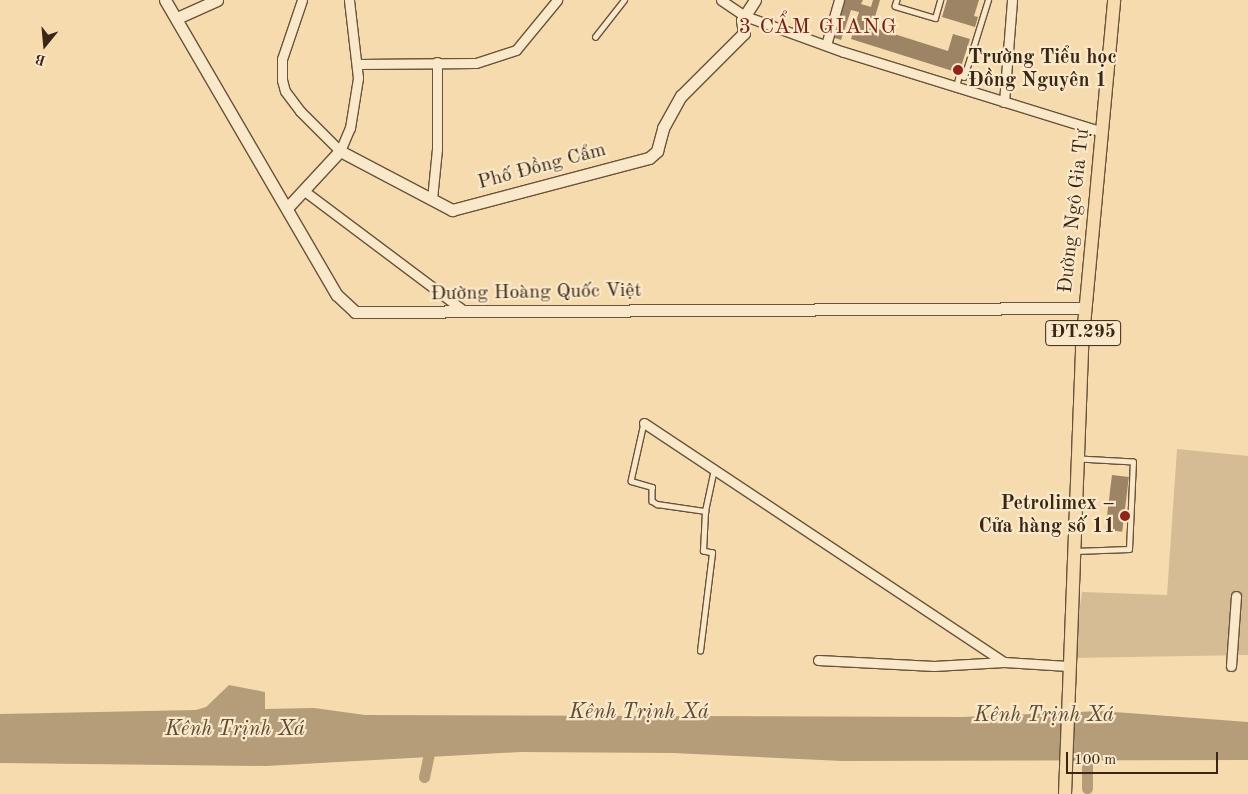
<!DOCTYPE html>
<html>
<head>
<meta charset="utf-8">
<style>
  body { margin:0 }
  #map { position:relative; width:1248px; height:794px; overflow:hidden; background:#f6dbae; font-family:"Old Standard TT",serif }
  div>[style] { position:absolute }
  .green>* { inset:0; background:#d6bc94 }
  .water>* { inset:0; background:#b69d7a }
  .canal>* { height:11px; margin:-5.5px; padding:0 5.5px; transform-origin:5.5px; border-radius:5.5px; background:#b69d7a }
  .building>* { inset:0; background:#9c8465; transform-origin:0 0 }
  .roads { filter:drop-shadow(1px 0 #69533b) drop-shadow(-1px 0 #69533b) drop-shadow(0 1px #69533b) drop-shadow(0 -1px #69533b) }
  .lane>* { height:4.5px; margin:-2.25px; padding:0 2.25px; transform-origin:2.25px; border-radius:2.25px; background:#f9e8ca }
  .street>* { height:9px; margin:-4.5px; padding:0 4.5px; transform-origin:4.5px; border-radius:4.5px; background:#f9e8ca }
  .secondary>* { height:11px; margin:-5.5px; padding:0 5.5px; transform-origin:5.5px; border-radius:5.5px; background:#f9e8ca }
  .primary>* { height:12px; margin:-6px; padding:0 6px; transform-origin:6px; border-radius:6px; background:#f6dbae }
  .dots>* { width:14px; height:14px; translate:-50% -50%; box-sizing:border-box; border:2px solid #f9e8ca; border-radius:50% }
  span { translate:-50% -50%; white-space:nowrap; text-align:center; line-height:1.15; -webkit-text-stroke:4.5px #f9e8ca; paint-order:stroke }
  .shield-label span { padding:1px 4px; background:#f9e8ca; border:1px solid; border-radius:4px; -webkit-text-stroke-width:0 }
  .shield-label { font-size:19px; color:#3a2615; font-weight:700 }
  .poi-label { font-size:20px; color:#3a2615; font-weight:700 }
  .left { translate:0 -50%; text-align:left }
  .right { translate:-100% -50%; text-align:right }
  .street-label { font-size:20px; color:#3a2615 }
  .water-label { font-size:21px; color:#5f4a33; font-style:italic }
  .quarter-label { font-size:22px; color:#7a1f14; letter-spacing:1px }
  .north { position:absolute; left:20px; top:20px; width:50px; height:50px; -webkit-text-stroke:4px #f9e8ca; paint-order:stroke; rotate:197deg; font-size:14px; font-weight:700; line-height:20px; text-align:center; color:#3a2615 }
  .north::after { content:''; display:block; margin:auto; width:18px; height:22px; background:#3a2615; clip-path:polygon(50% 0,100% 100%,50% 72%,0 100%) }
  .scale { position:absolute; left:1066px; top:752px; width:152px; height:22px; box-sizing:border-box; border:2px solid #3a2615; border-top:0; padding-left:6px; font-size:15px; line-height:18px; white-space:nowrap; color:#3a2615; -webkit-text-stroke:4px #f9e8ca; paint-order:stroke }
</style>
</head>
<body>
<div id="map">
  <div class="green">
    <i style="clip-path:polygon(1177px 449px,1248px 456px,1248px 655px,1073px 658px,1082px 592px,1167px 595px)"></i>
  </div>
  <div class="water">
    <i style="clip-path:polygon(229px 685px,265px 692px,265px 709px,314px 708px,365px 715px,963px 717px,1101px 711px,1248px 722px,1248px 760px,842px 761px,673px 753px,521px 752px,266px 766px,0 763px,0 714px,196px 710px,206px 707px)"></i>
  </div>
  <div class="canal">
    <i style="left:424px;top:777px;width:35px;rotate:-78deg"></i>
    <i style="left:1087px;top:788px;width:41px;rotate:-90deg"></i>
  </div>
  <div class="building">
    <i style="clip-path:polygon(843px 0,863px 0,861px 4px,871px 7px,873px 0,880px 0,872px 27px,948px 51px,953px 34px,970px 39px,959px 73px,851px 39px,859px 12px,851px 10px,841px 40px,832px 37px)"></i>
    <i style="clip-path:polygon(947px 0,979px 0,974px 16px,978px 17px,975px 27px,942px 17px)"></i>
    <i style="left:1112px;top:475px;width:17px;height:55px;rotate:7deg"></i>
  </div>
  <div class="roads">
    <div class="lane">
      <i style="left:897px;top:0;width:6px;rotate:108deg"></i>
      <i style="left:895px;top:6px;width:42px;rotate:16.7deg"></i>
      <i style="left:935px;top:18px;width:19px;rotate:-74deg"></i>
      <i style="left:595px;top:37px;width:47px;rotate:-51.9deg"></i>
      <i style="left:956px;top:87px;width:12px;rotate:-76deg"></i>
      <i style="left:959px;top:75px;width:5px;rotate:22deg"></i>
      <i style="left:964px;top:77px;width:81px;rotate:-72.7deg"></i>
      <i style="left:644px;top:423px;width:59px;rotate:102.6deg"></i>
      <i style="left:631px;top:481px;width:22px;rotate:16deg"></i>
      <i style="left:652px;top:487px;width:14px;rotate:90deg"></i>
      <i style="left:652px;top:501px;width:6px;rotate:31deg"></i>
      <i style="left:657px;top:504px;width:49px;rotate:8.3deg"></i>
      <i style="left:1075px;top:551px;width:54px;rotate:-2.1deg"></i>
      <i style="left:1129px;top:549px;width:87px;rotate:-87.4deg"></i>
      <i style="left:1133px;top:462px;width:53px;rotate:-176.8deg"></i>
      <i style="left:700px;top:651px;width:99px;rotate:-83deg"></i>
      <i style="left:712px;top:553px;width:9px;rotate:-167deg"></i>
      <i style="left:703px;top:551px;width:40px;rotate:-87.1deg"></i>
      <i style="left:705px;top:511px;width:43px;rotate:-77.9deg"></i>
    </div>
    <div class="street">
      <i style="left:302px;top:0;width:62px;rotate:108.7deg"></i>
      <i style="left:282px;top:59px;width:21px;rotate:90deg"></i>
      <i style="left:282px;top:80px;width:11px;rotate:75deg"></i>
      <i style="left:285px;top:91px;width:25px;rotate:53deg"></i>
      <i style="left:300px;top:111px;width:57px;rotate:45deg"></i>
      <i style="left:340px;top:151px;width:25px;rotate:-67deg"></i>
      <i style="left:350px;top:128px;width:51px;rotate:-80.9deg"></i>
      <i style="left:358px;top:78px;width:79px;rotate:-96.6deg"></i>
      <i style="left:721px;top:0;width:29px;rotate:34deg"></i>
      <i style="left:745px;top:16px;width:105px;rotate:20deg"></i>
      <i style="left:844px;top:52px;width:270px;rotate:17.2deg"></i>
      <i style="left:826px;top:45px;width:47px;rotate:-73.9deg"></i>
      <i style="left:358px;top:64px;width:118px;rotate:-0.5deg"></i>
      <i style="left:476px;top:63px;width:42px;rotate:-18deg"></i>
      <i style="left:516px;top:50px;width:65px;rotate:-50.6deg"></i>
      <i style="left:1004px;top:102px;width:102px;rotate:-85.5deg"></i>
      <i style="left:303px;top:190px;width:201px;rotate:36.9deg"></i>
      <i style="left:432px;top:199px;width:50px;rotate:-84.3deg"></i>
      <i style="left:437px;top:149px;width:87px;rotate:-90deg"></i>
      <i style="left:644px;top:423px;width:432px;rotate:33.6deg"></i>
      <i style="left:1004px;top:662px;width:64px;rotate:3.6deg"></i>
      <i style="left:818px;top:660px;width:116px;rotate:3deg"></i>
      <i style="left:934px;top:666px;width:70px;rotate:-3.3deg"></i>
      <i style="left:1231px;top:666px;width:70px;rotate:-85.9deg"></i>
    </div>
    <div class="secondary">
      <i style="left:165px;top:0;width:341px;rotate:59.8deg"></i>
      <i style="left:337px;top:295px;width:25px;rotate:43deg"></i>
      <i style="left:355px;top:312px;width:730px;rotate:-0.31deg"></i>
      <i style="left:177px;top:18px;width:44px;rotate:-24.2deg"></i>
      <i style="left:287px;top:208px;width:78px;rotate:-47.1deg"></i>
      <i style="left:340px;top:151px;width:127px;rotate:27.8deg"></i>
      <i style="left:452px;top:210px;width:204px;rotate:-14.8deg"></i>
      <i style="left:649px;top:158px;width:11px;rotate:-41deg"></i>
      <i style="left:657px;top:151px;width:24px;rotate:-75deg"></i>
      <i style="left:663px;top:128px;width:37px;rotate:-61deg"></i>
      <i style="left:681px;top:96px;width:89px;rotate:-45deg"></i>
      <i style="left:744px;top:33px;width:13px;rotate:-99deg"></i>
      <i style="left:742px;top:20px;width:24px;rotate:-57deg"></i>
    </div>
    <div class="primary">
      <i style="left:1065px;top:794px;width:447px;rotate:-87.8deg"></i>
      <i style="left:1082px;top:347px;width:348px;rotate:-84.7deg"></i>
    </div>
  </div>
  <div class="dots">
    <i style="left:958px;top:70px;background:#8f2418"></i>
    <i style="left:1125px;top:516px;background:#8f2418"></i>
  </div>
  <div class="shield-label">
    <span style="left:1083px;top:333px">ĐT.295</span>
  </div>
  <div class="poi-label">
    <span class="left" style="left:968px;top:70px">Trường Tiểu học<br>Đồng Nguyên 1</span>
    <span class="right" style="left:1115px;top:516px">Petrolimex –<br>Cửa hàng số 11</span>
  </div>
  <div class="street-label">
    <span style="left:542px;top:167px;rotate:-15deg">Phố Đồng Cẩm</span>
    <span style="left:1075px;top:211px;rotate:-84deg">Đường Ngô Gia Tự</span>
    <span style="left:536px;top:293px;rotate:-1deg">Đường Hoàng Quốc Việt</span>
  </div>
  <div class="water-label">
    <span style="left:639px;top:713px">Kênh Trịnh Xá</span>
    <span style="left:1044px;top:716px">Kênh Trịnh Xá</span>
    <span style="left:235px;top:730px">Kênh Trịnh Xá</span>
  </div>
  <div class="quarter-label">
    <span style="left:818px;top:28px">3 CẨM GIANG</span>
  </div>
  <div class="north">B</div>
  <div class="scale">100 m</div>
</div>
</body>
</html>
